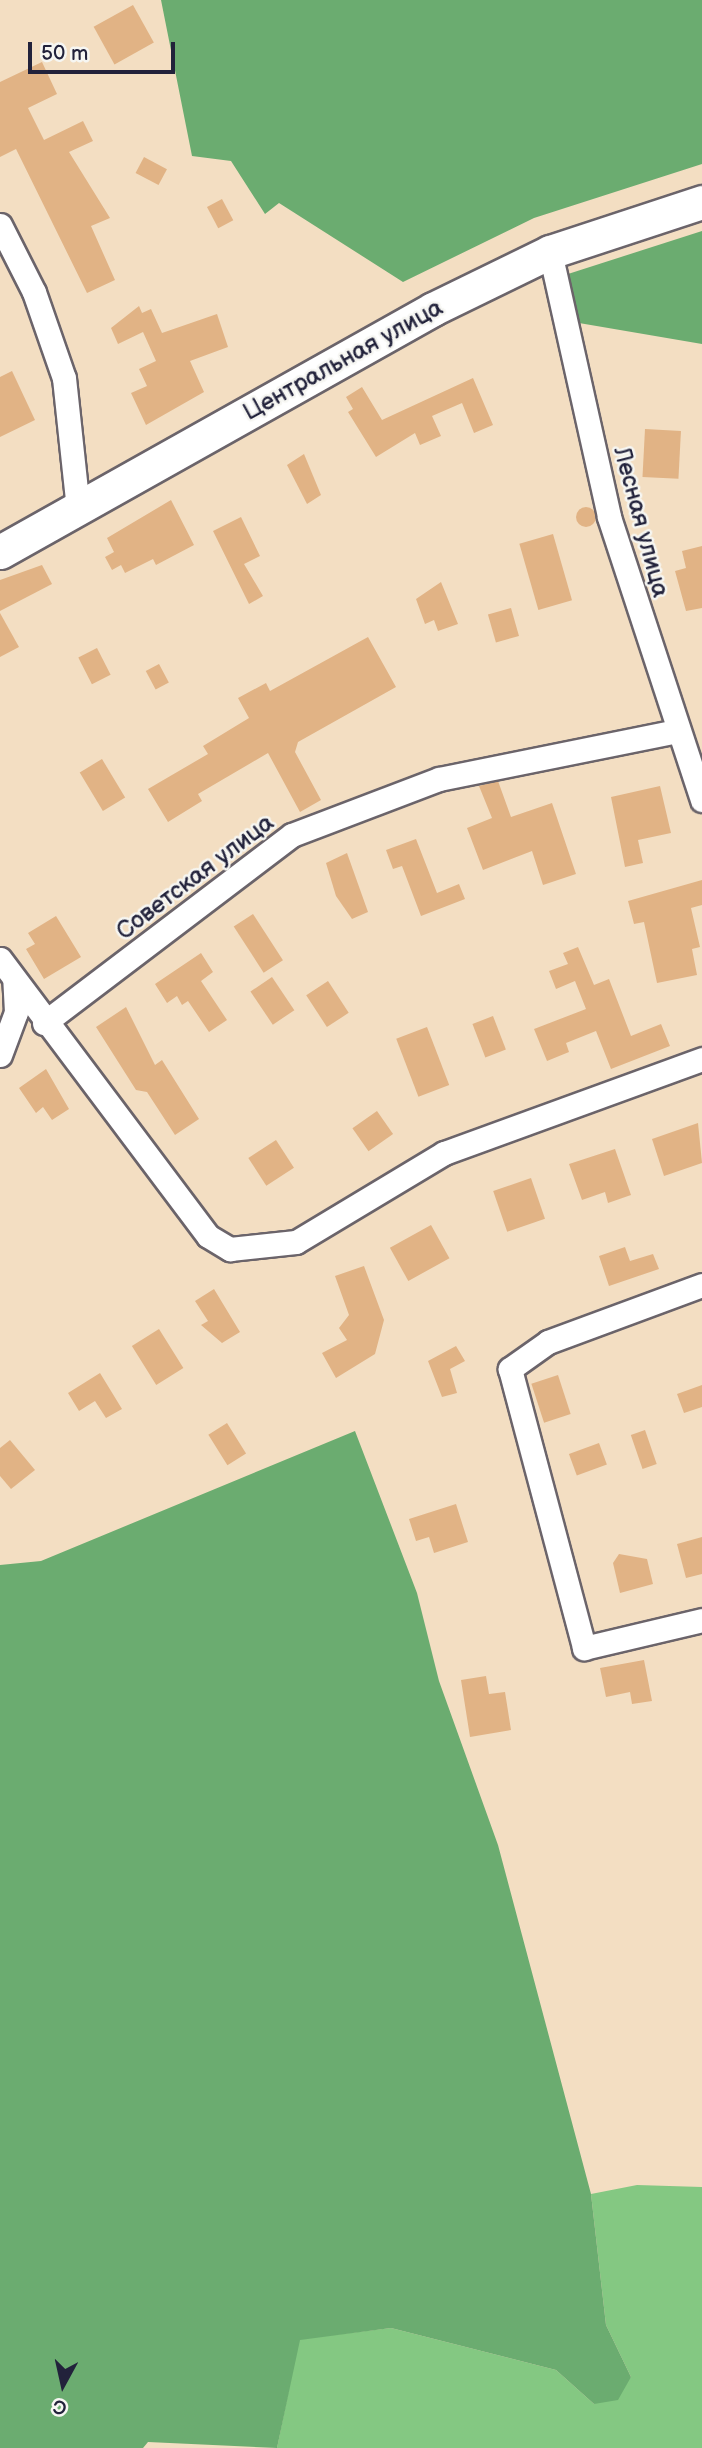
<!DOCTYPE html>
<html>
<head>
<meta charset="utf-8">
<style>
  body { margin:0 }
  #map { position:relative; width:702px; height:2448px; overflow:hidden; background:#f3dec2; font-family:"Balsamiq Sans",sans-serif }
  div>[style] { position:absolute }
  .green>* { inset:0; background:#84c882 }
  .forest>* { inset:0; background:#6bac70 }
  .building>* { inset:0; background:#e1b385; transform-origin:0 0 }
  .round { border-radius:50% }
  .roads { filter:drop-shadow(2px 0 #6b646a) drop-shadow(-2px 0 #6b646a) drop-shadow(0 2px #6b646a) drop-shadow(0 -2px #6b646a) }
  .minor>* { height:23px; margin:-11.5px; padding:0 11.5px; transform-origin:11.5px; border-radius:11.5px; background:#fff }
  .secondary>* { height:33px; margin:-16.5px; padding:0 16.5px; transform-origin:16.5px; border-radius:16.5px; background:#fff }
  span { translate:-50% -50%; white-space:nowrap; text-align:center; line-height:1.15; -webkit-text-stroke:5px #f6f6f2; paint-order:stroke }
  .street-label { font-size:24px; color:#22223b }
  .north { position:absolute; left:28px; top:2350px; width:70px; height:70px; -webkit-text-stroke:5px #f6f6f2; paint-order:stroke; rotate:188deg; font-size:19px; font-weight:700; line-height:28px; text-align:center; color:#22223b }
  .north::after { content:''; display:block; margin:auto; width:24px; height:32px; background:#22223b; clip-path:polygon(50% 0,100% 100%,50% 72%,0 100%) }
  .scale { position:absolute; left:28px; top:42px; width:147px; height:32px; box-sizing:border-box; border:4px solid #22223b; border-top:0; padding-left:9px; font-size:21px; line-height:24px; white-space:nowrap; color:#22223b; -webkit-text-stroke:5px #f6f6f2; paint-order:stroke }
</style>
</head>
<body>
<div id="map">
  <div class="green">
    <i style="clip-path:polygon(637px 2185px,702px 2187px,702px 2448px,277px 2448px,299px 2339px,391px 2328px,556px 2370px,594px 2404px,631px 2377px,606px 2325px,591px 2194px)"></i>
  </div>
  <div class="forest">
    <i style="clip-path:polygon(161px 0,702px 0,702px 164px,534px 218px,403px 282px,279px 203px,265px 214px,231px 161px,192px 156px)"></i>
    <i style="clip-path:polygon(702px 231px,702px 344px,579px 323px,568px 274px)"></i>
    <i style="clip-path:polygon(355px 1431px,417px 1593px,439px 1681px,498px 1845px,591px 2194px,606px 2325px,631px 2377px,618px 2400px,594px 2404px,556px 2370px,391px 2328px,300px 2340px,277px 2448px,148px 2442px,143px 2448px,0 2448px,0 1565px,41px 1561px)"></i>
  </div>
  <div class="building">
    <i style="left:133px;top:5px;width:43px;height:45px;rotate:61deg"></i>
    <i style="clip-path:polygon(42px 62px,57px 94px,28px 108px,44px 140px,83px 121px,93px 141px,69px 152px,110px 218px,91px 226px,115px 280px,87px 293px,16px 149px,0 157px,0 82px)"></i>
    <i style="left:144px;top:157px;width:26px;height:18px;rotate:28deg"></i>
    <i style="left:222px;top:199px;width:24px;height:17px;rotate:62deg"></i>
    <i style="clip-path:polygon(139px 306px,142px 313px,151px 309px,162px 333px,217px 314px,228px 347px,190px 361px,204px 392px,146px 425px,131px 393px,147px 386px,139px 369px,156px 361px,143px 332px,118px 344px,111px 328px)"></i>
    <i style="clip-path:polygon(12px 371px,35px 420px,0 437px,0 377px)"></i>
    <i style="clip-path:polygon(473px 378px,493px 425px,474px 433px,462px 403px,432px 416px,441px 436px,420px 445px,415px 433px,376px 457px,348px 412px,353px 409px,346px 397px,362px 387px,382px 420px)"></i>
    <i style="left:645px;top:429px;width:36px;height:48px;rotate:3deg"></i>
    <i style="clip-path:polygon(304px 454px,321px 495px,307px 504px,287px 465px)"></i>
    <i style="clip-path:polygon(171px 500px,194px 545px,156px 565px,153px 559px,125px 573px,121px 565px,112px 570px,105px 557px,114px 552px,107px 538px)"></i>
    <i class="round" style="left:576px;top:507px;width:20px;height:20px"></i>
    <i style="clip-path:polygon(241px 517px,260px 556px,244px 564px,263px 596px,249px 604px,213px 531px)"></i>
    <i style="left:553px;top:534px;width:69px;height:35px;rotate:74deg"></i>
    <i style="clip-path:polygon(702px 546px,702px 608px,686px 611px,675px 571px,686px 568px,682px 551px)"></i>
    <i style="clip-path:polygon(42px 565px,52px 584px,0 611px,0 580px)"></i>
    <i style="clip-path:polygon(441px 582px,458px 624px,438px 631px,434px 620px,425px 624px,416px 599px)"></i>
    <i style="left:511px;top:608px;width:29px;height:24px;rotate:74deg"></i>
    <i style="clip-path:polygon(0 613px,19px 647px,0 657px)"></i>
    <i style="clip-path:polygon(368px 637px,396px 687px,298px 742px,295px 752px,321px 800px,300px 812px,268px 753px,198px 794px,202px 801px,168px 822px,148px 789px,208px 754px,203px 746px,249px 718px,238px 698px,266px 683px,270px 691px)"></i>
    <i style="left:97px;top:648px;width:30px;height:21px;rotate:63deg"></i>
    <i style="left:159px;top:664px;width:21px;height:15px;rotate:62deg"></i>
    <i style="left:102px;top:759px;width:45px;height:26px;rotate:59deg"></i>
    <i style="clip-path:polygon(498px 781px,511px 817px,552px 803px,576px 874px,543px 885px,532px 851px,483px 870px,467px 828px,492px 818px,479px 786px)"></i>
    <i style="clip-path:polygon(660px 786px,671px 833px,638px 840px,643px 863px,625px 867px,611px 797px)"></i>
    <i style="clip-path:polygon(416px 839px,437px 893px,459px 884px,465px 899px,421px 916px,402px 866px,393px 869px,386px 850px)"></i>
    <i style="clip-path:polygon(347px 853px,368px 912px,352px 919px,336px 896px,326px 863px)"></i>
    <i style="clip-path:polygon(702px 880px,702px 905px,691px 908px,700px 947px,692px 949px,697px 975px,657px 983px,644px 922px,634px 924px,628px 901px)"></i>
    <i style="left:253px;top:914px;width:55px;height:23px;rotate:57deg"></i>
    <i style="clip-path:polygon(56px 916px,81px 957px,44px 979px,26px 949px,35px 944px,28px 933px)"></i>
    <i style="clip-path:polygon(578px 947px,594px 985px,609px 979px,631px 1036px,661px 1024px,670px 1046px,611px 1069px,596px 1031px,566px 1043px,569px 1052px,547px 1061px,534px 1029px,586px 1009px,575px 981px,556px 989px,549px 971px,568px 964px,563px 953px)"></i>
    <i style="clip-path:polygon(201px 953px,213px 972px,201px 981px,227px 1020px,209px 1032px,188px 1001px,182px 1005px,177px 996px,167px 1003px,155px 984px)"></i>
    <i style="left:272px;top:977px;width:40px;height:26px;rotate:56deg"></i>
    <i style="left:328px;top:981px;width:38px;height:26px;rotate:57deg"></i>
    <i style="clip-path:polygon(126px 1007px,155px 1065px,162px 1060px,199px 1119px,175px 1135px,147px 1092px,136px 1090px,96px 1027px)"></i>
    <i style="left:493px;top:1016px;width:36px;height:22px;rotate:69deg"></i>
    <i style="left:427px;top:1027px;width:62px;height:33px;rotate:69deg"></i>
    <i style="clip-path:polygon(46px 1069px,69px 1109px,52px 1120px,43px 1107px,36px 1113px,19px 1088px)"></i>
    <i style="left:377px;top:1111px;width:28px;height:30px;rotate:55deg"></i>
    <i style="clip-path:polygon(698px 1123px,702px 1163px,664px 1176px,652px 1139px)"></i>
    <i style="left:276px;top:1140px;width:33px;height:33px;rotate:57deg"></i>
    <i style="clip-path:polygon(615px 1149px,631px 1195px,608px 1203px,605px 1192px,582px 1200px,569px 1164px)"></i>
    <i style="left:531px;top:1178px;width:43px;height:40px;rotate:71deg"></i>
    <i style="left:431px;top:1225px;width:38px;height:47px;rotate:61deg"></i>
    <i style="clip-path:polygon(625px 1247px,630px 1261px,653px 1254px,659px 1269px,609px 1286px,599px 1256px)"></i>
    <i style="clip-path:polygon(364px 1266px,384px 1320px,375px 1354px,336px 1378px,322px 1353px,347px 1340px,339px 1328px,349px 1315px,335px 1276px)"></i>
    <i style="clip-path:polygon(214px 1289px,240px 1332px,222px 1343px,201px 1325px,208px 1321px,195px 1301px)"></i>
    <i style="left:159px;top:1329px;width:46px;height:32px;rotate:58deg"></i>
    <i style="clip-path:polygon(456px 1346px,465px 1361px,450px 1369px,457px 1393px,442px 1397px,428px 1361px)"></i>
    <i style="clip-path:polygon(100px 1373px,122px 1409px,106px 1418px,95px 1401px,79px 1411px,68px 1393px)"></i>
    <i style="left:558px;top:1375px;width:41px;height:28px;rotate:72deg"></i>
    <i style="clip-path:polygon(702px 1385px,702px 1407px,684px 1413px,677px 1394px)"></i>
    <i style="left:227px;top:1423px;width:36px;height:22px;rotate:58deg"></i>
    <i style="left:645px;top:1430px;width:36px;height:15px;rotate:71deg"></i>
    <i style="clip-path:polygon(10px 1440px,35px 1470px,11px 1489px,0 1476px,0 1448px)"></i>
    <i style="left:599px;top:1443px;width:23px;height:32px;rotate:70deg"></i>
    <i style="clip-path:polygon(456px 1504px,468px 1542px,434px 1553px,429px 1537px,416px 1541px,409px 1519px)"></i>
    <i style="clip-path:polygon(702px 1537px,702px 1574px,686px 1578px,677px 1544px)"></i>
    <i style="clip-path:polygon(619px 1554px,647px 1559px,653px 1584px,620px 1593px,613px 1563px)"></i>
    <i style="clip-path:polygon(644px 1660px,652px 1701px,632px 1704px,630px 1692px,606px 1697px,600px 1668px)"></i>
    <i style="clip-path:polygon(486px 1676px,489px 1694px,505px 1692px,511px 1730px,470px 1737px,461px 1680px)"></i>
  </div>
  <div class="roads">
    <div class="minor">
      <i style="left:0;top:225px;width:75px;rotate:63.1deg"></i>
      <i style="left:34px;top:292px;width:91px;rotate:70.8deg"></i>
      <i style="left:64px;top:378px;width:131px;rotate:83.9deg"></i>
      <i style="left:550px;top:252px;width:271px;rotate:77.4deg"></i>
      <i style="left:609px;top:517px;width:298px;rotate:71.8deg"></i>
      <i style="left:0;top:959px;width:346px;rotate:53.1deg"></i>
      <i style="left:208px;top:1236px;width:26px;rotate:31deg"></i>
      <i style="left:230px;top:1249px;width:66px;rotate:-6.1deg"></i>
      <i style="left:296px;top:1242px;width:173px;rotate:-31deg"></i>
      <i style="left:444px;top:1153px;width:275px;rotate:-20deg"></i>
      <i style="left:44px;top:1023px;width:311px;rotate:-37.2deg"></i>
      <i style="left:292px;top:835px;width:157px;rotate:-20.9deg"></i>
      <i style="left:439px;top:779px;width:242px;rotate:-11.4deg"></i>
      <i style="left:0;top:1055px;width:46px;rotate:-69.6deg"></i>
      <i style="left:16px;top:1012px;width:33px;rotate:-93deg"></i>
      <i style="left:702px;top:1285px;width:164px;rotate:159.7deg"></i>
      <i style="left:548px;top:1342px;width:47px;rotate:144.6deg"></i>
      <i style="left:510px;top:1369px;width:289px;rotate:75.1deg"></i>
      <i style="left:584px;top:1648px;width:121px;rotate:-13.3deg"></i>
    </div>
    <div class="secondary">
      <i style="left:0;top:552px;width:497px;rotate:-29.3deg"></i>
      <i style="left:433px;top:309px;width:130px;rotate:-26deg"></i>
      <i style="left:550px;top:252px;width:160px;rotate:-18.2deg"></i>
    </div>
  </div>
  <div class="street-label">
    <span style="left:343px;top:360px;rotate:-29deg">Центральная улица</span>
    <span style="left:641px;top:522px;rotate:75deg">Лесная улица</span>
    <span style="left:195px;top:877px;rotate:-37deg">Советская улица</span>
  </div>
  <div class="north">С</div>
  <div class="scale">50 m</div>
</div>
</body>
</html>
